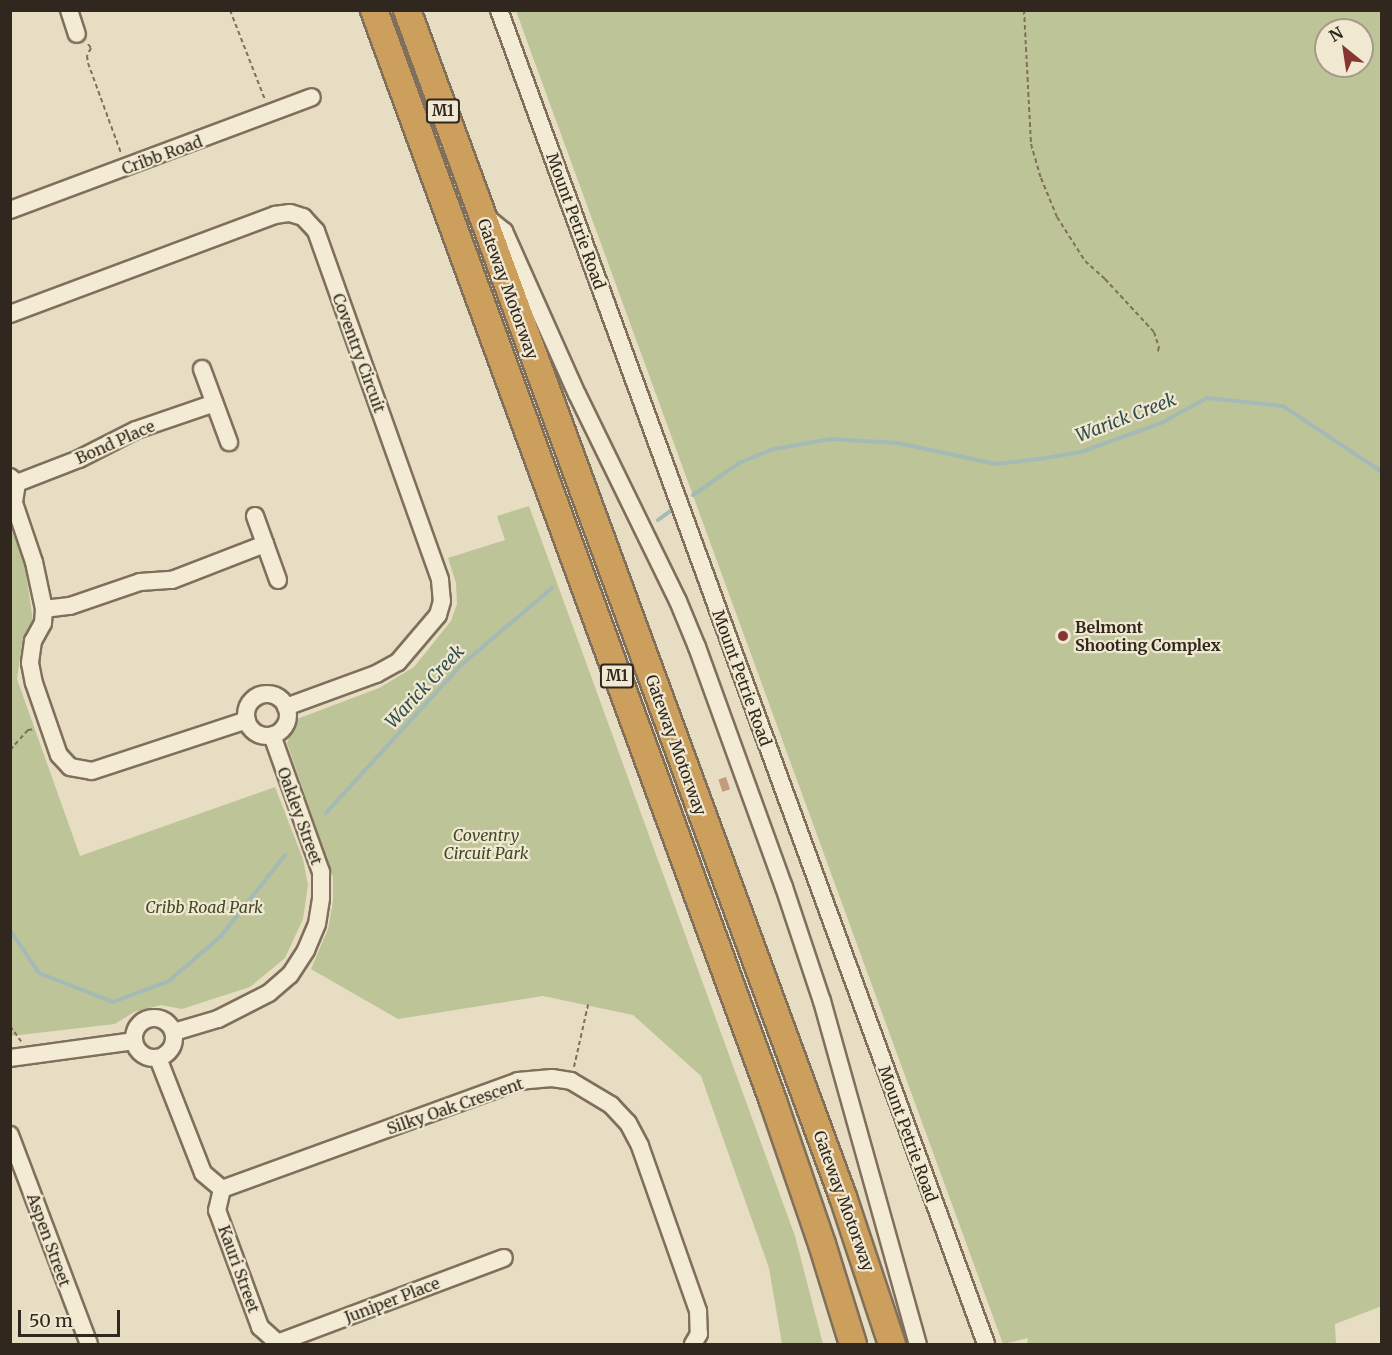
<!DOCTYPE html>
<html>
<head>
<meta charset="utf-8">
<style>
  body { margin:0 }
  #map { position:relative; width:1392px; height:1355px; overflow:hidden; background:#e7ddc2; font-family:Merriweather,serif }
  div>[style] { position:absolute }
  .green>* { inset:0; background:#bdc498 }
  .stream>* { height:4px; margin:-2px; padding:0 2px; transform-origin:2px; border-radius:2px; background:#a4bab4 }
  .building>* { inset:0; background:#c19b7c; transform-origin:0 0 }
  .path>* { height:2px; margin-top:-1px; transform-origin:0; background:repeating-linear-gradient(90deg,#7f6f5b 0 4.5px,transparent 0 7.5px) }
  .roads { filter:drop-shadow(2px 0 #7f6f5b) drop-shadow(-2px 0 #7f6f5b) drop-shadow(0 2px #7f6f5b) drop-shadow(0 -2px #7f6f5b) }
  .minor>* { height:16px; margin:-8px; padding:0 8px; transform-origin:8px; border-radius:8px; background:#f3ebd4 }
  .minor>.ring { margin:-8px; padding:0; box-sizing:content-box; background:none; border:16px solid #f3ebd4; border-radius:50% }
  .highway>* { height:26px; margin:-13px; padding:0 13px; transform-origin:13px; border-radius:13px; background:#cd9f5c }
  .dots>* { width:16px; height:16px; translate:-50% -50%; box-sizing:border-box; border:3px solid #f0e8d0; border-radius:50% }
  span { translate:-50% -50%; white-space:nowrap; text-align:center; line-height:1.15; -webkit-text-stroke:4.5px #f0e8d0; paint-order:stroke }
  .shield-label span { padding:2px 4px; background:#f0e8d0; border:2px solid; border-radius:4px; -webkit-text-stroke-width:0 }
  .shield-label { font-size:15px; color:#30271e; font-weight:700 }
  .street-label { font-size:16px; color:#30271e }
  .poi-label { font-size:16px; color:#30271e; font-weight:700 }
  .left { translate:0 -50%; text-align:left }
  .park-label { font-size:16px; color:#404a27; font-style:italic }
  .water-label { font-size:18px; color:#2f4e4d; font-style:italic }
  .frame { position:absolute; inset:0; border:12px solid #30271e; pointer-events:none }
  .north { position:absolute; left:1314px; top:18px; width:60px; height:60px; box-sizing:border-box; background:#f0e8d0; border:2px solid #a39b89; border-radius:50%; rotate:330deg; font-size:16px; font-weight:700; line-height:24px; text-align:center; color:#30271e }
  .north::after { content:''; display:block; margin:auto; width:21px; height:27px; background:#863533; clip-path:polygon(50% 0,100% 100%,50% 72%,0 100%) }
  .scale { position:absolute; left:18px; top:1310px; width:102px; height:27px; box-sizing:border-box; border:3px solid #30271e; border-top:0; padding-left:8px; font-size:18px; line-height:21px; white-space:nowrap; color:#30271e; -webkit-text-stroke:4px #f0e8d0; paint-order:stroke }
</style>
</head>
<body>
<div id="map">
  <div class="green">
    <i style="clip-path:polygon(evenodd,516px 11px,1381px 11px,1382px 1306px,1335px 1324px,1336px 1344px,1027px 1344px,1028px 1338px,1003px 1344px,516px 11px,1326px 30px,1362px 30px,1362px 66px,1326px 66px,1326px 30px)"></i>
    <i style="clip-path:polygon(529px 506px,795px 1236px,823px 1344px,782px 1344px,769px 1268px,701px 1076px,633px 1015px,543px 996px,398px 1019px,311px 969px,328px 929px,333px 901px,333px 877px,287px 743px,297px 719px,379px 688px,414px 667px,451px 621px,457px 604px,456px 583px,448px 558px,505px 540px,497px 516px)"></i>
    <i style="clip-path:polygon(10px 525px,25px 566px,33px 621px,23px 637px,17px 679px,80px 856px,275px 787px,303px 859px,308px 885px,303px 919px,285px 958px,250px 987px,182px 1009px,161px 1005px,134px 1012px,115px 1024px,11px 1036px)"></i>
  </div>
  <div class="stream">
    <i style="left:693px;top:495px;width:56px;rotate:-34.8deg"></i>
    <i style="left:739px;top:463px;width:38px;rotate:-22deg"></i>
    <i style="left:774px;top:449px;width:58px;rotate:-10deg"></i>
    <i style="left:831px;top:439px;width:67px;rotate:3.4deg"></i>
    <i style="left:898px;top:443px;width:100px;rotate:12.1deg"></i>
    <i style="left:996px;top:464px;width:43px;rotate:-6.6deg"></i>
    <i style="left:1039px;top:459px;width:43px;rotate:-9.5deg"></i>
    <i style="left:1081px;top:452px;width:85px;rotate:-19.9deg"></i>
    <i style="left:1161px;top:423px;width:52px;rotate:-28.5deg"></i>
    <i style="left:1207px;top:398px;width:76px;rotate:6deg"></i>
    <i style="left:1283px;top:406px;width:119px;rotate:33.7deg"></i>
    <i style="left:658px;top:520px;width:19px;rotate:-36deg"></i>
    <i style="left:326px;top:813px;width:199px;rotate:-47.6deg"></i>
    <i style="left:460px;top:666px;width:121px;rotate:-40.3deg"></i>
    <i style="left:10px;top:930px;width:52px;rotate:56deg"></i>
    <i style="left:39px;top:973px;width:79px;rotate:21.4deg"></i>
    <i style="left:113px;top:1002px;width:60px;rotate:-20.6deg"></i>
    <i style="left:169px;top:981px;width:69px;rotate:-40.9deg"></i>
    <i style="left:221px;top:936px;width:103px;rotate:-51.7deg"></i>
  </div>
  <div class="building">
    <i style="left:726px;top:777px;width:13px;height:8px;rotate:72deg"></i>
  </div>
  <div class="path">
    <i style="left:230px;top:10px;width:97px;rotate:68.7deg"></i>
    <i style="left:1024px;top:10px;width:134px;rotate:87deg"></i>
    <i style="left:1031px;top:144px;width:35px;rotate:74deg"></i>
    <i style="left:1041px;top:178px;width:42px;rotate:67.7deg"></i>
    <i style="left:1057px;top:217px;width:52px;rotate:57.5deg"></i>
    <i style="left:1085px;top:261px;width:27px;rotate:42deg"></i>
    <i style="left:1105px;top:279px;width:72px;rotate:47.2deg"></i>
    <i style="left:1154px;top:332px;width:16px;rotate:72deg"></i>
    <i style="left:1159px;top:347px;width:7px;rotate:106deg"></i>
    <i style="left:88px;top:44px;width:5px;rotate:53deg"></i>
    <i style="left:91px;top:48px;width:9px;rotate:117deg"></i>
    <i style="left:87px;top:56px;width:7px;rotate:82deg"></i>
    <i style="left:88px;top:63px;width:96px;rotate:69.9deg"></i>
    <i style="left:10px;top:750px;width:27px;rotate:-48deg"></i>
    <i style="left:28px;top:730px;width:7px;rotate:-8deg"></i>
    <i style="left:10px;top:1026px;width:19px;rotate:54deg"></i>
    <i style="left:574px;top:1067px;width:64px;rotate:-77.3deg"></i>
  </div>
  <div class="roads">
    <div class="minor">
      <i style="left:69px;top:10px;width:25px;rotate:72deg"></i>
      <i style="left:499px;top:10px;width:1420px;rotate:69.94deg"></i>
      <i style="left:10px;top:210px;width:322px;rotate:-20.5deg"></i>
      <i style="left:484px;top:215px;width:26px;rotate:39deg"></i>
      <i style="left:504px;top:231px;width:179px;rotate:65.9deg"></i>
      <i style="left:577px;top:394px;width:230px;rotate:64deg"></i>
      <i style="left:678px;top:601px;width:50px;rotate:67.6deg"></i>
      <i style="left:697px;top:647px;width:255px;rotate:70.1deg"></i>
      <i style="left:784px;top:887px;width:120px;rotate:71.6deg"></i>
      <i style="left:822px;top:1001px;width:356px;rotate:74.4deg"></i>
      <i style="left:10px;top:314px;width:283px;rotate:-20.5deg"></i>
      <i style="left:275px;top:215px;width:15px;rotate:-8deg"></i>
      <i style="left:290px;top:213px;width:14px;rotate:17deg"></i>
      <i style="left:303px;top:217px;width:19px;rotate:47deg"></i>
      <i style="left:316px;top:231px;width:370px;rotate:70.4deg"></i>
      <i style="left:440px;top:580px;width:21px;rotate:85deg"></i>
      <i style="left:442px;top:601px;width:15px;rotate:106deg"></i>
      <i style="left:438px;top:615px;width:62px;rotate:130.4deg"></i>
      <i style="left:398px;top:662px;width:25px;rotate:151deg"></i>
      <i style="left:376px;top:674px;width:96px;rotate:159.9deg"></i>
      <i style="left:202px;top:369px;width:78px;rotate:69.7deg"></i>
      <i style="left:10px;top:477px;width:9px;rotate:41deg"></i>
      <i style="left:17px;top:483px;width:20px;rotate:99deg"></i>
      <i style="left:14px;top:503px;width:62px;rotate:71.3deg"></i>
      <i style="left:34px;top:562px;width:48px;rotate:78deg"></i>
      <i style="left:44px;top:609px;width:14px;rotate:94deg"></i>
      <i style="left:43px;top:623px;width:21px;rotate:119deg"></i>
      <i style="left:33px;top:641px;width:22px;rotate:98deg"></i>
      <i style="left:30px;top:663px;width:20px;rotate:79deg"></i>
      <i style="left:34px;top:683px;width:76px;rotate:70.9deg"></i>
      <i style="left:59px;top:755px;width:16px;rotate:47deg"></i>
      <i style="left:70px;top:767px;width:22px;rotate:10deg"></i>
      <i style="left:92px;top:771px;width:163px;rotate:-18.2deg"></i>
      <i style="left:17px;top:483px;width:66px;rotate:-21.2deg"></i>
      <i style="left:79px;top:459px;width:64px;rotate:-27deg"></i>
      <i style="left:136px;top:430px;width:83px;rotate:-18.9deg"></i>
      <i style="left:255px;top:516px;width:68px;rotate:70.2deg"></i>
      <i style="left:44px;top:609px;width:26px;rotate:-7deg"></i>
      <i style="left:70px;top:606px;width:74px;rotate:-18.9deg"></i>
      <i style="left:140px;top:582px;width:32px;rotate:-4deg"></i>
      <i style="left:172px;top:580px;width:100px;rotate:-21.2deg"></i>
      <i class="ring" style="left:246px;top:694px;width:26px;height:26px"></i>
      <i class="ring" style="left:134px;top:1018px;width:24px;height:24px"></i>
      <i style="left:174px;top:1032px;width:46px;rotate:-16.5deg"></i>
      <i style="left:218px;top:1019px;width:57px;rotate:-27deg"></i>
      <i style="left:269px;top:993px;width:28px;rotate:-41deg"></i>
      <i style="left:290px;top:975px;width:30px;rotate:-57deg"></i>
      <i style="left:306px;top:950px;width:28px;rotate:-67deg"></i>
      <i style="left:317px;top:924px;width:26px;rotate:-81deg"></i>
      <i style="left:321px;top:898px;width:26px;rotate:-90deg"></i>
      <i style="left:321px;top:872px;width:145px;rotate:-109.7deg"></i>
      <i style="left:10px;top:1058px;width:125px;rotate:-7.8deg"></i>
      <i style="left:158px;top:1058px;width:123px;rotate:68.6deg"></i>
      <i style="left:203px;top:1173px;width:25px;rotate:40deg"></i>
      <i style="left:222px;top:1189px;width:22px;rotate:103deg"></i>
      <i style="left:217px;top:1210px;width:125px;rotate:69.8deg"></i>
      <i style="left:260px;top:1327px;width:25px;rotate:42deg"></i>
      <i style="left:10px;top:1135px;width:223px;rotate:69.3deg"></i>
      <i style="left:222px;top:1189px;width:315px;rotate:-20deg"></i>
      <i style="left:518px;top:1081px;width:34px;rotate:-5deg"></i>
      <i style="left:552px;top:1078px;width:19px;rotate:9deg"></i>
      <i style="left:571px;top:1081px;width:47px;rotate:31deg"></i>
      <i style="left:611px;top:1105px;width:25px;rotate:47deg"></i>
      <i style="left:628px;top:1123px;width:26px;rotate:62deg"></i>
      <i style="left:640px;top:1146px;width:175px;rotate:70.6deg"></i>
      <i style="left:698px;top:1311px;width:23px;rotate:88deg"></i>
      <i style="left:699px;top:1334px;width:12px;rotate:121deg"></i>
      <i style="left:280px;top:1342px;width:239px;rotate:-20.6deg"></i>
    </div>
    <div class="highway">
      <i style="left:374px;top:10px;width:1162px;rotate:69.91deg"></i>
      <i style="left:773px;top:1101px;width:151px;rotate:71.1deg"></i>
      <i style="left:822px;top:1244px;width:105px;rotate:72.8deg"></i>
      <i style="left:407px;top:10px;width:1265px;rotate:69.83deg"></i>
      <i style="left:843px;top:1197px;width:155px;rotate:71.6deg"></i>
    </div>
  </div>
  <div class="dots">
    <i style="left:1063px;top:636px;background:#863533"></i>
  </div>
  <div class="shield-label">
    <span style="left:443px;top:111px">M1</span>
    <span style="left:617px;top:676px">M1</span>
  </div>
  <div class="street-label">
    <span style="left:162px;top:155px;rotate:-20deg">Cribb Road</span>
    <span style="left:576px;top:221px;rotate:70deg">Mount Petrie Road</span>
    <span style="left:508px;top:289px;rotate:70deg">Gateway Motorway</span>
    <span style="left:359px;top:353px;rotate:70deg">Coventry Circuit</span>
    <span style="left:115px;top:442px;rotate:-24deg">Bond Place</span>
    <span style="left:742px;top:678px;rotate:70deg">Mount Petrie Road</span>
    <span style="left:676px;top:745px;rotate:70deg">Gateway Motorway</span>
    <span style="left:300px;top:816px;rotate:70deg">Oakley Street</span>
    <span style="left:455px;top:1106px;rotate:-19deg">Silky Oak Crescent</span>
    <span style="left:908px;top:1134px;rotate:70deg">Mount Petrie Road</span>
    <span style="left:844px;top:1201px;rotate:70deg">Gateway Motorway</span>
    <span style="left:49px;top:1240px;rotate:70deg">Aspen Street</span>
    <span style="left:239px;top:1269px;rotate:70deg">Kauri Street</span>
    <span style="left:392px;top:1300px;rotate:-21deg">Juniper Place</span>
  </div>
  <div class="poi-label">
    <span class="left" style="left:1075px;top:636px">Belmont<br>Shooting Complex</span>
  </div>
  <div class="park-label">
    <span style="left:486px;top:844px">Coventry<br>Circuit Park</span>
    <span style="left:204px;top:907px">Cribb Road Park</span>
  </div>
  <div class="water-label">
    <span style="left:1126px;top:418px;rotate:-21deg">Warick Creek</span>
    <span style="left:425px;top:687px;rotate:-47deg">Warick Creek</span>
  </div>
  <div class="frame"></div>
  <div class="north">N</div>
  <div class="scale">50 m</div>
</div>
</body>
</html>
